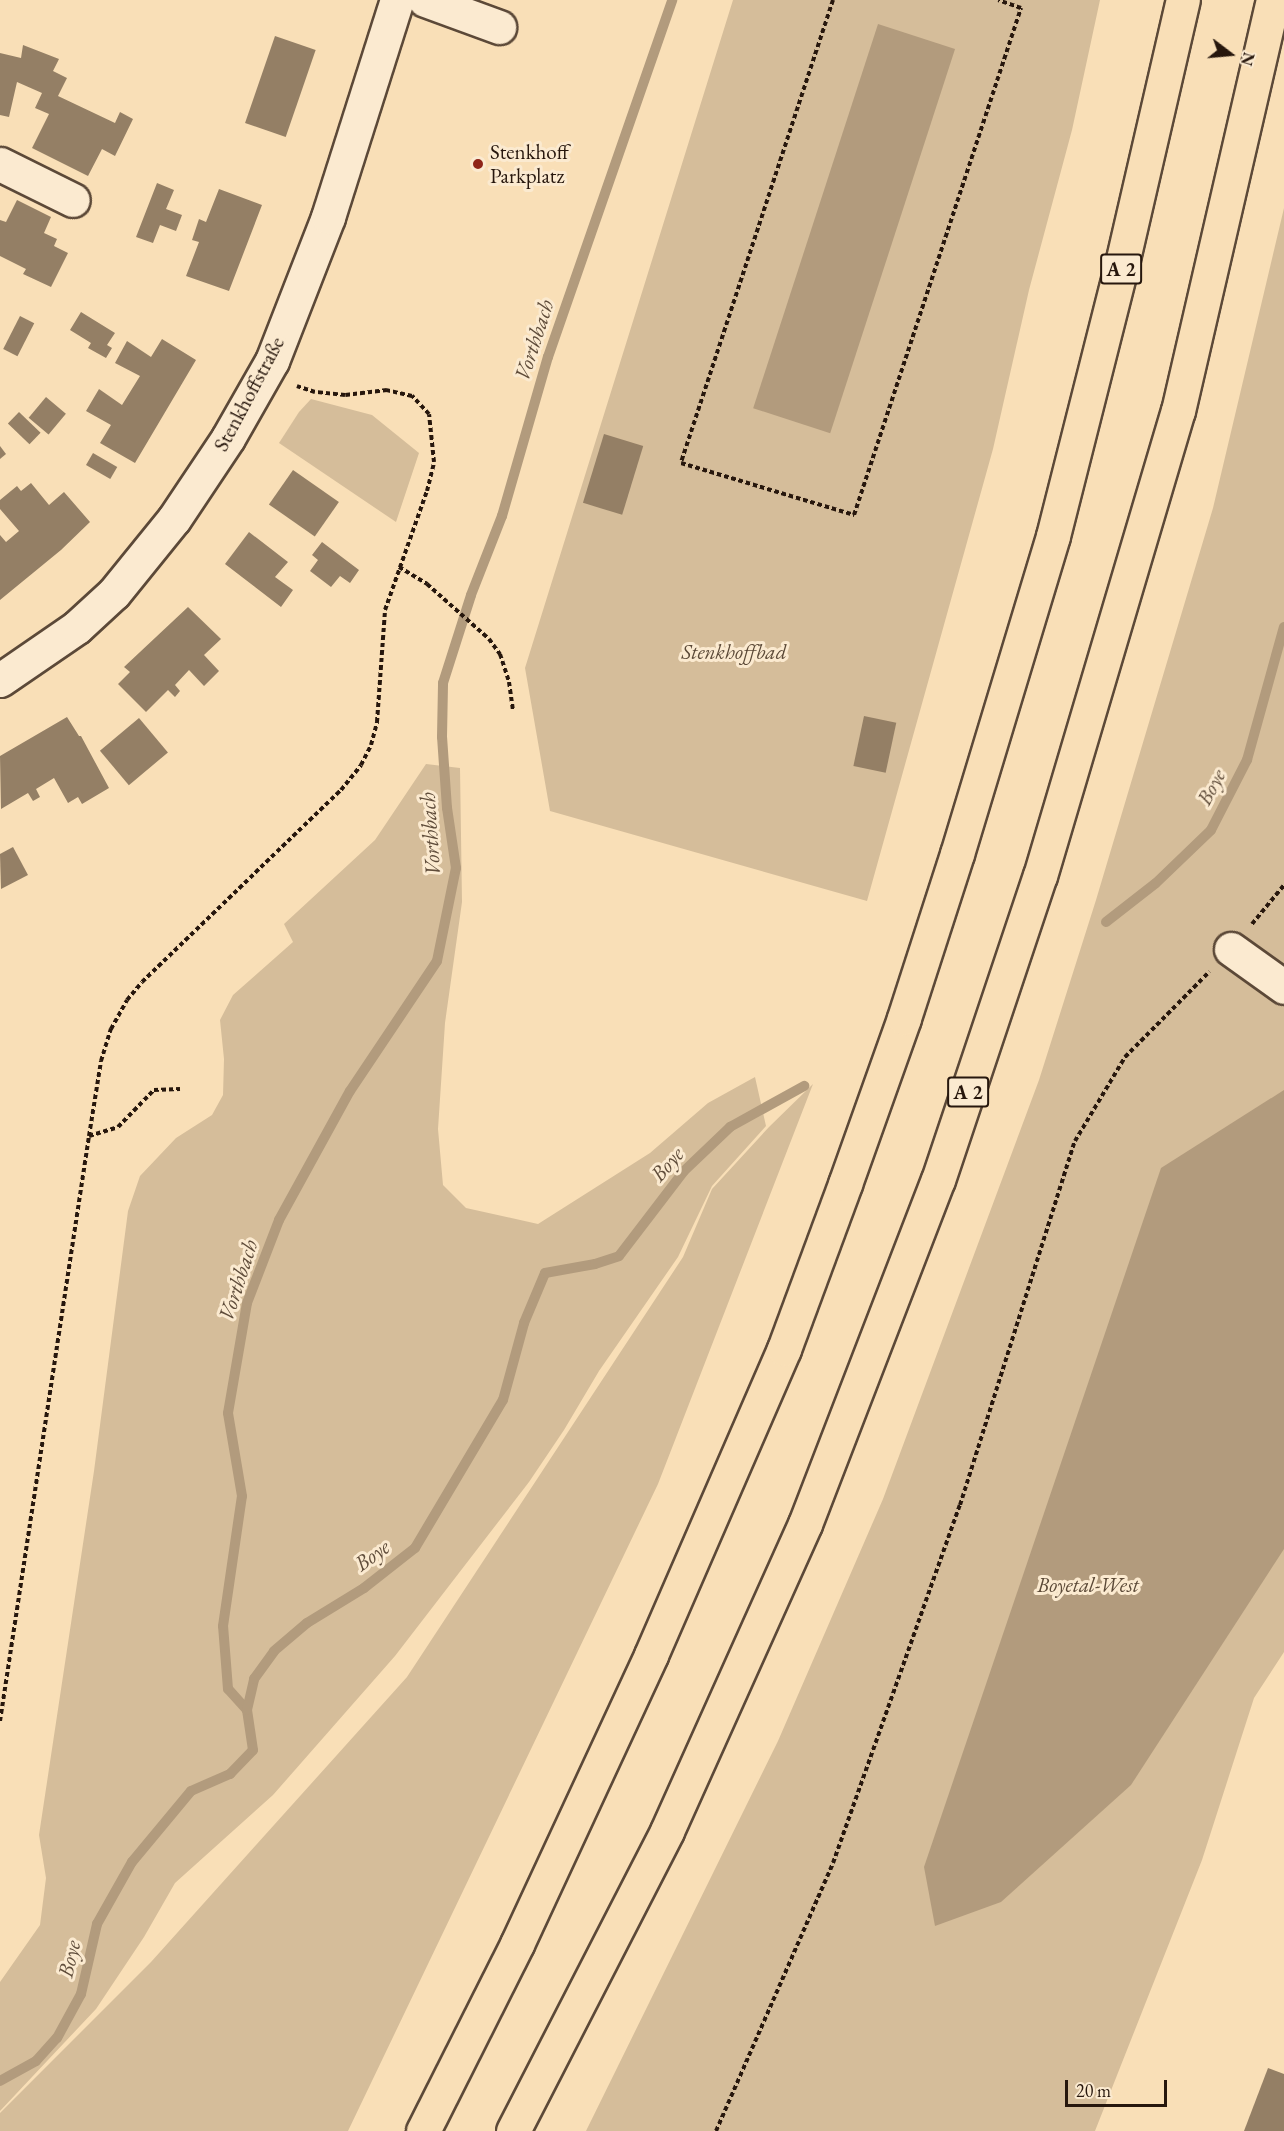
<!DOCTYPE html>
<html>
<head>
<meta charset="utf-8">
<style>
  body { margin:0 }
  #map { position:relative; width:1284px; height:2131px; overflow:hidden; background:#f9dfb7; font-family:"EB Garamond",serif }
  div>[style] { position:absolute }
  .green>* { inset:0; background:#d5bd9a }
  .water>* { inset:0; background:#b29b7d; transform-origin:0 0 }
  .stream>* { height:10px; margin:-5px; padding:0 5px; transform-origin:5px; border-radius:5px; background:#b29b7d }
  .building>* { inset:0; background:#947f65; transform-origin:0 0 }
  .path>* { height:4px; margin-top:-2px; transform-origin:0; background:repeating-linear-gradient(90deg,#27170d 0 4.5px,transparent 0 7.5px) }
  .roads { filter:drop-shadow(2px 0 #5c4938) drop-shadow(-2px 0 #5c4938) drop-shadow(0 2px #5c4938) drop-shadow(0 -2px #5c4938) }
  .minor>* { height:33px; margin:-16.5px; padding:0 16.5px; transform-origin:16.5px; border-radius:16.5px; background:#fbead0 }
  .highway>* { height:33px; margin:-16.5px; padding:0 16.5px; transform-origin:16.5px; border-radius:16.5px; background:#f9dfb7 }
  .dots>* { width:16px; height:16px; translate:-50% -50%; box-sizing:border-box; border:3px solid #fbead0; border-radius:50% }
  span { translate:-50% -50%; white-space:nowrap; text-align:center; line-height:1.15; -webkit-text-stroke:6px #fbead0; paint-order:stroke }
  .shield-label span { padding:2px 4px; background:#fbead0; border:2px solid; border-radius:4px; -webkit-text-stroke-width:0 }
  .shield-label { font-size:20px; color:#27170d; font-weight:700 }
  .poi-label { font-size:21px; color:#27170d }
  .left { translate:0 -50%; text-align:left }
  .street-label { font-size:21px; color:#27170d }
  .park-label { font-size:21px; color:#5b4937; font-style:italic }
  .water-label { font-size:22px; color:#5f4c3a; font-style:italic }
  .north { position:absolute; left:1200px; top:24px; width:60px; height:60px; -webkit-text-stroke:4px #fbead0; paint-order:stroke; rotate:106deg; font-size:16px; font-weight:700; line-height:24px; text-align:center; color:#27170d }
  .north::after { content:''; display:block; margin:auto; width:21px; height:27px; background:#27170d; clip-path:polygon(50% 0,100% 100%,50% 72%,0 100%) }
  .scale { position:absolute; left:1065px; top:2080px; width:102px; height:27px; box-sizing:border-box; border:3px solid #27170d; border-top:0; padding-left:8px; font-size:18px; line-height:21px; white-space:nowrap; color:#27170d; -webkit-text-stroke:4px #fbead0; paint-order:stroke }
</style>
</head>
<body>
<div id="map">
  <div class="green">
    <i style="clip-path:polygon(733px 0,1100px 0,1072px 130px,1029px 290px,993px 449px,867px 901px,550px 811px,525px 668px)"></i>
    <i style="clip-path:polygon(1284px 208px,1284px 1652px,1254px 1698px,1202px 1860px,1095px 2131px,586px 2131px,778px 1741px,883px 1499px,1039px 1080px,1096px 900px,1213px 508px)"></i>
    <i style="clip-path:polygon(311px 399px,372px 415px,419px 453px,396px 522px,279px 443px,299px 412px)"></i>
    <i style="clip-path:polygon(426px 764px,460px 768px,462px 902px,445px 1023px,438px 1129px,443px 1185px,466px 1208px,538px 1224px,650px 1153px,708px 1103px,755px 1077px,766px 1126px,712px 1186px,678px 1257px,599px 1371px,564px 1430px,529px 1482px,395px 1656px,273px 1795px,175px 1883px,144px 1937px,96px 2009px,0 2111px,0 1982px,40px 1925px,46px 1878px,39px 1835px,94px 1471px,128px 1211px,140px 1176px,176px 1138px,212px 1115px,223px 1095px,224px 1059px,220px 1020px,233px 995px,293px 942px,284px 924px,375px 840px)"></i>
    <i style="clip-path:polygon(813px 1084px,658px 1484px,348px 2131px,0 2131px,0 2113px,151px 1962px,407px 1677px,683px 1257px,712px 1189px,769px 1127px)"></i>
  </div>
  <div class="water">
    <i style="left:878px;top:24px;width:81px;height:404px;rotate:18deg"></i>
    <i style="clip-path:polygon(1284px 1090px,1284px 1549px,1131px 1785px,1001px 1902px,935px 1926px,924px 1867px,1161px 1168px)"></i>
  </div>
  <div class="stream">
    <i style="left:1106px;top:922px;width:63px;rotate:-38deg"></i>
    <i style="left:1156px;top:883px;width:76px;rotate:-43.9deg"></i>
    <i style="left:1211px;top:830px;width:79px;rotate:-62.8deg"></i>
    <i style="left:1247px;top:760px;width:138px;rotate:-74.5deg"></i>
    <i style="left:247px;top:1710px;width:28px;rotate:-132deg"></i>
    <i style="left:228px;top:1689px;width:63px;rotate:-94.5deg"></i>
    <i style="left:223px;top:1626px;width:131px;rotate:-81.7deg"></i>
    <i style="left:242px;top:1496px;width:84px;rotate:-99.6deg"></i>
    <i style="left:228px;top:1413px;width:112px;rotate:-80.2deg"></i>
    <i style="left:247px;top:1303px;width:89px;rotate:-68.9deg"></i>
    <i style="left:279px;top:1220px;width:147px;rotate:-61.2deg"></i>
    <i style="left:350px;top:1091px;width:156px;rotate:-56.2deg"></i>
    <i style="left:437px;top:961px;width:95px;rotate:-78.5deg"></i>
    <i style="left:456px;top:868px;width:61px;rotate:-98.5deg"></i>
    <i style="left:447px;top:808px;width:71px;rotate:-94deg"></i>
    <i style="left:442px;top:737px;width:54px;rotate:-88.9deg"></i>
    <i style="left:443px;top:683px;width:92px;rotate:-72.3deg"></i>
    <i style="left:471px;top:595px;width:85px;rotate:-68.6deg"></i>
    <i style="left:502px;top:516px;width:166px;rotate:-73.9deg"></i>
    <i style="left:548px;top:357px;width:378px;rotate:-70.8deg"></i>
    <i style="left:0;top:2081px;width:41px;rotate:-29.1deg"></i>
    <i style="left:36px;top:2061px;width:31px;rotate:-48deg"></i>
    <i style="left:57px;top:2038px;width:50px;rotate:-61.4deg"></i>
    <i style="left:81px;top:1994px;width:72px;rotate:-77.1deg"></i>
    <i style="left:97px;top:1924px;width:71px;rotate:-60.6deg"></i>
    <i style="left:132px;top:1862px;width:92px;rotate:-50.3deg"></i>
    <i style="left:191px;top:1791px;width:43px;rotate:-23.6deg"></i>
    <i style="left:230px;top:1774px;width:33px;rotate:-46deg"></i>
    <i style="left:253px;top:1750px;width:40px;rotate:-98.5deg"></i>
    <i style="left:247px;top:1710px;width:32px;rotate:-77deg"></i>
    <i style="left:254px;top:1679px;width:34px;rotate:-54deg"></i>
    <i style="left:274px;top:1651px;width:43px;rotate:-40.3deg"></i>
    <i style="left:307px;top:1623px;width:67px;rotate:-31.6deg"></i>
    <i style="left:364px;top:1588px;width:65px;rotate:-38.1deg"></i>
    <i style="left:415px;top:1548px;width:172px;rotate:-59.3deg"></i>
    <i style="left:503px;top:1400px;width:80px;rotate:-74.7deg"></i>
    <i style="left:524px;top:1323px;width:54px;rotate:-67.2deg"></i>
    <i style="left:545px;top:1273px;width:51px;rotate:-10.2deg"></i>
    <i style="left:595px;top:1264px;width:25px;rotate:-18deg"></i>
    <i style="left:619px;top:1256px;width:107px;rotate:-52.6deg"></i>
    <i style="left:684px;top:1171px;width:64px;rotate:-43.7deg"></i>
    <i style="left:730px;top:1127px;width:85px;rotate:-29deg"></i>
  </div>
  <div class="building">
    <i style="left:275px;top:36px;width:43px;height:92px;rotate:19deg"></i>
    <i style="clip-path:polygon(23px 45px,59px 59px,53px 71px,67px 78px,58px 96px,115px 123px,120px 112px,133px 119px,115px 156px,102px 149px,88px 176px,32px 148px,49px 114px,35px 108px,42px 93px,17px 82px,9px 117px,0 115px,0 53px,21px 58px)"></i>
    <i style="clip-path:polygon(157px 183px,174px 190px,166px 209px,182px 215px,176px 231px,160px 225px,153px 243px,136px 237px)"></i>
    <i style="clip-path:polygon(219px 189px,262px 205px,229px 291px,186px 276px,199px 242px,192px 240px,199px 219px,206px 222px)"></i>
    <i style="clip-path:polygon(17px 200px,51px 217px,44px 233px,57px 239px,54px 246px,68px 253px,51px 287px,23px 274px,26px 269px,0 256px,0 220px,6px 222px)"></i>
    <i style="clip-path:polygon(81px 312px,115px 333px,107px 345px,112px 348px,106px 358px,88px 348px,91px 343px,70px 330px)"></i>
    <i style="left:20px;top:316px;width:16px;height:37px;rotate:27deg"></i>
    <i style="clip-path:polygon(162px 339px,196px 360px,135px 463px,100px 443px,111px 425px,86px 411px,99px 389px,122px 405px,140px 376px,115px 363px,127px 341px,151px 357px)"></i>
    <i style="left:46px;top:397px;width:26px;height:27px;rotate:40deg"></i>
    <i style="left:19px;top:412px;width:30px;height:16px;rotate:44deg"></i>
    <i style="left:604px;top:434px;width:41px;height:72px;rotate:17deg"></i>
    <i style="clip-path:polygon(0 446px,6px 454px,0 459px)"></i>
    <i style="left:93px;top:453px;width:28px;height:14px;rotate:30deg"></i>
    <i style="left:293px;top:470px;width:56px;height:42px;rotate:35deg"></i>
    <i style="clip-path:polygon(31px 483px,49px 505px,64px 492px,90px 522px,61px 550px,0 600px,0 535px,6px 542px,19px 531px,0 509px,0 500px,17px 486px,21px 491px)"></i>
    <i style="clip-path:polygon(249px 532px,288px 562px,275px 577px,293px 590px,281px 607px,225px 564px)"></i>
    <i style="clip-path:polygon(322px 542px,359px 570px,350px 583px,340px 576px,331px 587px,310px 571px,318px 560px,312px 555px)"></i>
    <i style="clip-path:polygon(188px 607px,221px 639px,204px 655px,219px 671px,204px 686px,189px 670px,175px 685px,180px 691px,175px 697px,168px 690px,146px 712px,118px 684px,130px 672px,124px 667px)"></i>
    <i style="left:864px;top:716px;width:33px;height:51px;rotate:12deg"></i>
    <i style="clip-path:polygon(67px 717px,79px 736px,81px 736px,109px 788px,82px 804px,78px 797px,68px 803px,54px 778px,36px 789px,40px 797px,33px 801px,28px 793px,1px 809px,0 756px)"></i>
    <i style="left:139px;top:718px;width:45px;height:51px;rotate:50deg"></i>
    <i style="clip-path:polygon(13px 847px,28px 875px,1px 889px,0 854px)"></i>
    <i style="clip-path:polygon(1268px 2068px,1284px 2074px,1284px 2131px,1244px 2131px)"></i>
  </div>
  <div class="path">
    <i style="left:833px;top:0;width:487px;rotate:108.2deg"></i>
    <i style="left:681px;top:463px;width:181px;rotate:16.7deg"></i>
    <i style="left:854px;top:515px;width:534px;rotate:-71.77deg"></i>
    <i style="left:1021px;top:8px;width:24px;rotate:-161deg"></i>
    <i style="left:399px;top:567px;width:33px;rotate:31deg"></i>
    <i style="left:427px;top:584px;width:83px;rotate:41.6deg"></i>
    <i style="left:489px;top:639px;width:19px;rotate:54deg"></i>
    <i style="left:500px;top:654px;width:29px;rotate:72deg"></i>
    <i style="left:509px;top:682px;width:29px;rotate:82deg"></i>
    <i style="left:1252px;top:924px;width:50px;rotate:-50.6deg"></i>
    <i style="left:89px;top:1136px;width:30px;rotate:-17deg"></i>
    <i style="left:118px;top:1127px;width:52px;rotate:-45.8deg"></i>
    <i style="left:154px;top:1090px;width:26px;rotate:-2deg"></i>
    <i style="left:0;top:1721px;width:592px;rotate:-81.35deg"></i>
    <i style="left:89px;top:1136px;width:76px;rotate:-80.9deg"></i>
    <i style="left:101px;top:1061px;width:34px;rotate:-73deg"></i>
    <i style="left:111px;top:1029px;width:33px;rotate:-61deg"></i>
    <i style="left:127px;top:1000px;width:23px;rotate:-50deg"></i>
    <i style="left:142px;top:982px;width:277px;rotate:-44deg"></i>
    <i style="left:341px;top:790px;width:32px;rotate:-51deg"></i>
    <i style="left:361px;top:765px;width:22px;rotate:-63deg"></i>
    <i style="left:371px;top:745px;width:24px;rotate:-75deg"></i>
    <i style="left:377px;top:722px;width:112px;rotate:-85.9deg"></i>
    <i style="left:385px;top:610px;width:126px;rotate:-70.6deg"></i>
    <i style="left:427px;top:491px;width:30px;rotate:-76deg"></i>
    <i style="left:434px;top:462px;width:48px;rotate:-95.9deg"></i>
    <i style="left:429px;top:414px;width:25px;rotate:-133deg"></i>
    <i style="left:412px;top:396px;width:26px;rotate:-167deg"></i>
    <i style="left:387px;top:390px;width:42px;rotate:173.2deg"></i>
    <i style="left:345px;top:395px;width:30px;rotate:-174deg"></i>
    <i style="left:315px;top:392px;width:19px;rotate:-162deg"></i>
    <i style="left:716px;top:2131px;width:292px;rotate:-66.4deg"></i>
    <i style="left:833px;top:1863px;width:380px;rotate:-70.5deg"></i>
    <i style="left:960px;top:1505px;width:382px;rotate:-72.5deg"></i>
    <i style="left:1075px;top:1141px;width:98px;rotate:-59.2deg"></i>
    <i style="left:1125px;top:1057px;width:120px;rotate:-45.3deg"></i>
  </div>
  <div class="roads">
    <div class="minor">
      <i style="left:425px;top:0;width:79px;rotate:20deg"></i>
      <i style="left:0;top:164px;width:81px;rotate:26.3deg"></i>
      <i style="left:0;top:680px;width:93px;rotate:-34.5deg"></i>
      <i style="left:77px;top:627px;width:50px;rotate:-42.6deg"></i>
      <i style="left:114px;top:593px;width:95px;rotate:-51deg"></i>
      <i style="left:174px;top:519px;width:97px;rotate:-56.3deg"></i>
      <i style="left:228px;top:438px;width:89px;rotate:-60.3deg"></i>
      <i style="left:272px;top:361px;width:155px;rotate:-68.7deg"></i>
      <i style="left:328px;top:217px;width:228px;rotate:-72.4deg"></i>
      <i style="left:1231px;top:949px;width:65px;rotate:35.6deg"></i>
    </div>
    <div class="highway">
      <i style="left:423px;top:2131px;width:209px;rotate:-63.3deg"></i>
      <i style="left:517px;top:1944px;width:319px;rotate:-65.1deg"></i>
      <i style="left:651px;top:1655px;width:334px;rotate:-66.5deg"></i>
      <i style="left:784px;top:1349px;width:176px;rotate:-69.7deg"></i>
      <i style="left:845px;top:1184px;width:176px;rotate:-70.4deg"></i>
      <i style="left:904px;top:1018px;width:172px;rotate:-72.1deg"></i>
      <i style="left:957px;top:854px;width:332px;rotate:-73.2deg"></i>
      <i style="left:1053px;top:536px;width:286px;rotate:-75.8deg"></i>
      <i style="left:1123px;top:259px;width:266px;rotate:-77deg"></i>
      <i style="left:513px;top:2131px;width:337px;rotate:-62.8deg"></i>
      <i style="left:667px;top:1831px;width:337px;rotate:-65.8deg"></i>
      <i style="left:805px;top:1524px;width:369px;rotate:-68.9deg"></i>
      <i style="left:938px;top:1180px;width:321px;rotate:-71.5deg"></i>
      <i style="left:1040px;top:876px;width:485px;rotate:-73.5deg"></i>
      <i style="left:1178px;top:411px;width:422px;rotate:-77deg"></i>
    </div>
  </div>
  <div class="dots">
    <i style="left:478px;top:164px;background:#8f2418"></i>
  </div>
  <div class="shield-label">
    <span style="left:1121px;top:269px">A 2</span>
    <span style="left:968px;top:1092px">A 2</span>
  </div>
  <div class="poi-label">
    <span class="left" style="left:490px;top:164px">Stenkhoff<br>Parkplatz</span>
  </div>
  <div class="street-label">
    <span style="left:249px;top:394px;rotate:-62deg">Stenkhoffstraße</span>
  </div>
  <div class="park-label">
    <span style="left:734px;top:652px">Stenkhoffbad</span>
    <span style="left:1088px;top:1585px">Boyetal-West</span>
  </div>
  <div class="water-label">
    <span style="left:534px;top:340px;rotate:-72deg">Vorthbach</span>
    <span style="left:1211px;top:787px;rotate:-62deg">Boye</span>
    <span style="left:430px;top:834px;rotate:-94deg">Vorthbach</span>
    <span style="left:667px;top:1164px;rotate:-49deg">Boye</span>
    <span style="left:238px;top:1280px;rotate:-72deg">Vorthbach</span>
    <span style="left:372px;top:1555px;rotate:-36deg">Boye</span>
    <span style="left:69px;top:1959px;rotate:-77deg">Boye</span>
  </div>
  <div class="north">N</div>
  <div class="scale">20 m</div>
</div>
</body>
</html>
